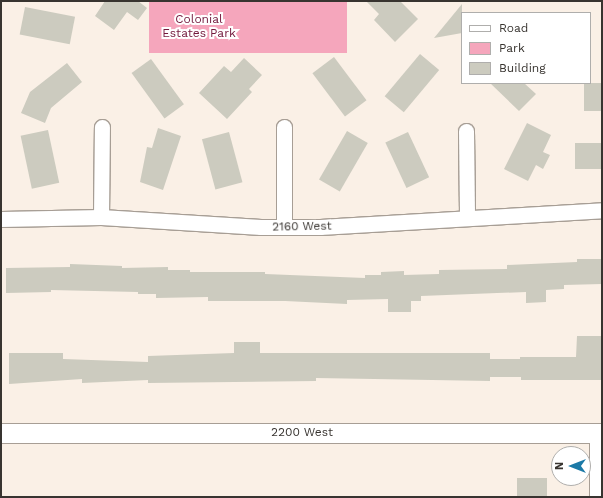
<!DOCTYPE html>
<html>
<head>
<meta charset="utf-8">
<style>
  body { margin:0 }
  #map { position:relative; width:603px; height:498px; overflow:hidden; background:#faf0e6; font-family:"Work Sans",sans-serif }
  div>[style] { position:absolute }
  .green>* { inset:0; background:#f5a6bc; transform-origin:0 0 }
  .building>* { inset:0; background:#cccbbf; transform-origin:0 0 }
  .roads { filter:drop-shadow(1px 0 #a79e95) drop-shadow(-1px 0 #a79e95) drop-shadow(0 1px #a79e95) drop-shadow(0 -1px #a79e95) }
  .minor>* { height:15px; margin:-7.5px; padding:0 7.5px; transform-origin:7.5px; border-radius:7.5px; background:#fff }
  .tertiary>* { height:19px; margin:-9.5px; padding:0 9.5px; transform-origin:9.5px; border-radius:9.5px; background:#fff }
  span { translate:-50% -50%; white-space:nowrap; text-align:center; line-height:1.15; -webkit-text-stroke:4px #fff; paint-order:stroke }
  .park-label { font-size:12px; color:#73183c }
  .street-label { font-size:12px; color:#383430 }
  .frame { position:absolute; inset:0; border:2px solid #383430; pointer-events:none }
  .legend { position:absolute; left:461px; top:12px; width:130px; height:72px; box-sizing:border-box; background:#fff; border:1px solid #afaeac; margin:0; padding:5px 7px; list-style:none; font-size:12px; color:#383430 }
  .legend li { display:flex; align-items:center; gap:8px; height:20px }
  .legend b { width:20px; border:1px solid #afaeac }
  .north { position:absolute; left:551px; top:446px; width:40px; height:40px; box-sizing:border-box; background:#fff; border:1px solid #afaeac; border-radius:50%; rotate:270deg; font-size:11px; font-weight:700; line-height:16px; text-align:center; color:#383430 }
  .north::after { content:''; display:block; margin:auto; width:14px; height:18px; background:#1c7aa7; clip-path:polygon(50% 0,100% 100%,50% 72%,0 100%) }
</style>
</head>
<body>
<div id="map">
  <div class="green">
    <i style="left:149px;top:1px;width:198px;height:52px"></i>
  </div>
  <div class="building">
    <i style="clip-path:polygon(105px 1px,138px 1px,147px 8px,138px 20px,127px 12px,114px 30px,95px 16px)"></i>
    <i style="clip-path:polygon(366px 1px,400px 1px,418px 19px,395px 42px,374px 20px,379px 14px)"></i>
    <i style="clip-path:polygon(462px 4px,462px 33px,434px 38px)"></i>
    <i style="left:25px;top:7px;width:51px;height:28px;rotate:11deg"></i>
    <i style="left:420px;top:54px;width:25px;height:55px;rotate:40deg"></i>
    <i style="left:334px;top:57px;width:54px;height:27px;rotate:53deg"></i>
    <i style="clip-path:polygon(244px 58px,262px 75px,249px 89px,252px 92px,227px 119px,199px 93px,224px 66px,231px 72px)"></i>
    <i style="left:151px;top:59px;width:56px;height:24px;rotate:54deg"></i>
    <i style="clip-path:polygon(67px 63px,82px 82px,51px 108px,45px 123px,21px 113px,30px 92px)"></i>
    <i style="clip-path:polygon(490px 83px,524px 83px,536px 94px,519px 111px)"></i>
    <i style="left:584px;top:83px;width:18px;height:28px"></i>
    <i style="clip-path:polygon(527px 123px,551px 135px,543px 152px,550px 155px,543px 169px,536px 165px,528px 181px,504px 169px)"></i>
    <i style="clip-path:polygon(158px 128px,181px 136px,163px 190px,140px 182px,147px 147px,152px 148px)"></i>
    <i style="left:48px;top:130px;width:54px;height:28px;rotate:78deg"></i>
    <i style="left:347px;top:131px;width:24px;height:56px;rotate:30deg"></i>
    <i style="left:229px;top:132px;width:52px;height:28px;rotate:75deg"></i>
    <i style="left:408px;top:132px;width:50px;height:25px;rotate:65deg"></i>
    <i style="left:602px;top:143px;width:26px;height:27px;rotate:90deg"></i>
    <i style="clip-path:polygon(577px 259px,602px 259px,602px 284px,564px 285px,564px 289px,546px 290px,546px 302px,526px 303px,526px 292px,421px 296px,421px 301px,411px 301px,411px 312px,388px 312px,388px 299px,347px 300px,347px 304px,285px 301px,208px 301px,208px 297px,156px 298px,156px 294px,138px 294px,138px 292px,51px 290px,51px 292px,6px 293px,6px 268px,70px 267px,70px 264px,122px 266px,122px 268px,168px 267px,168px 270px,190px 270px,190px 272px,265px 272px,265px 274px,365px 278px,365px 275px,381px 275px,381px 272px,404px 271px,404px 275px,439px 274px,439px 270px,507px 269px,507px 265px,577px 262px)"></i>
    <i style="clip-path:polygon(577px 336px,602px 336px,602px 380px,521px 380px,521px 377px,490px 377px,490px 381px,316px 378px,316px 381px,148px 383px,148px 380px,82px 383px,82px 379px,9px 384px,9px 353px,63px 353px,63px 359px,148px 362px,148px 356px,234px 353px,234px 342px,260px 342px,260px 353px,490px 353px,490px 359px,520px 359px,520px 357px,576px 357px)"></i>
    <i style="left:517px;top:478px;width:30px;height:19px"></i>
  </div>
  <div class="roads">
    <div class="minor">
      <i style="left:284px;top:127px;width:100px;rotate:90deg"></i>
      <i style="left:466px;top:131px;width:87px;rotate:89.3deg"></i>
      <i style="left:101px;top:217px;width:90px;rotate:-89.4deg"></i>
      <i style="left:1px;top:219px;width:100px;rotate:-1.1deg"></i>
      <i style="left:101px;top:217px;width:160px;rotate:3.6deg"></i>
      <i style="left:261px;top:227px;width:59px"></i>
      <i style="left:320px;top:227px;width:283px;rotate:-3.4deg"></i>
      <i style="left:597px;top:433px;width:64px;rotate:90deg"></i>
    </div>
    <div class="tertiary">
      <i style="left:1px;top:433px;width:601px"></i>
    </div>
  </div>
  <div class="park-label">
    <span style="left:199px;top:27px">Colonial<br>Estates Park</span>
  </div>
  <div class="street-label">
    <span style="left:302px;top:227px;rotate:-1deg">2160 West</span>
    <span style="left:302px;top:433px">2200 West</span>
  </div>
  <div class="frame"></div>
  <ul class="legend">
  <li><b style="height:5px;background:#fff"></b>Road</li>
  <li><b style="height:11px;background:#f5a6bc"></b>Park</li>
  <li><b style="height:11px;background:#cccbbf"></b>Building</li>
  </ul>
  <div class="north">N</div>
</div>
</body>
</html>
